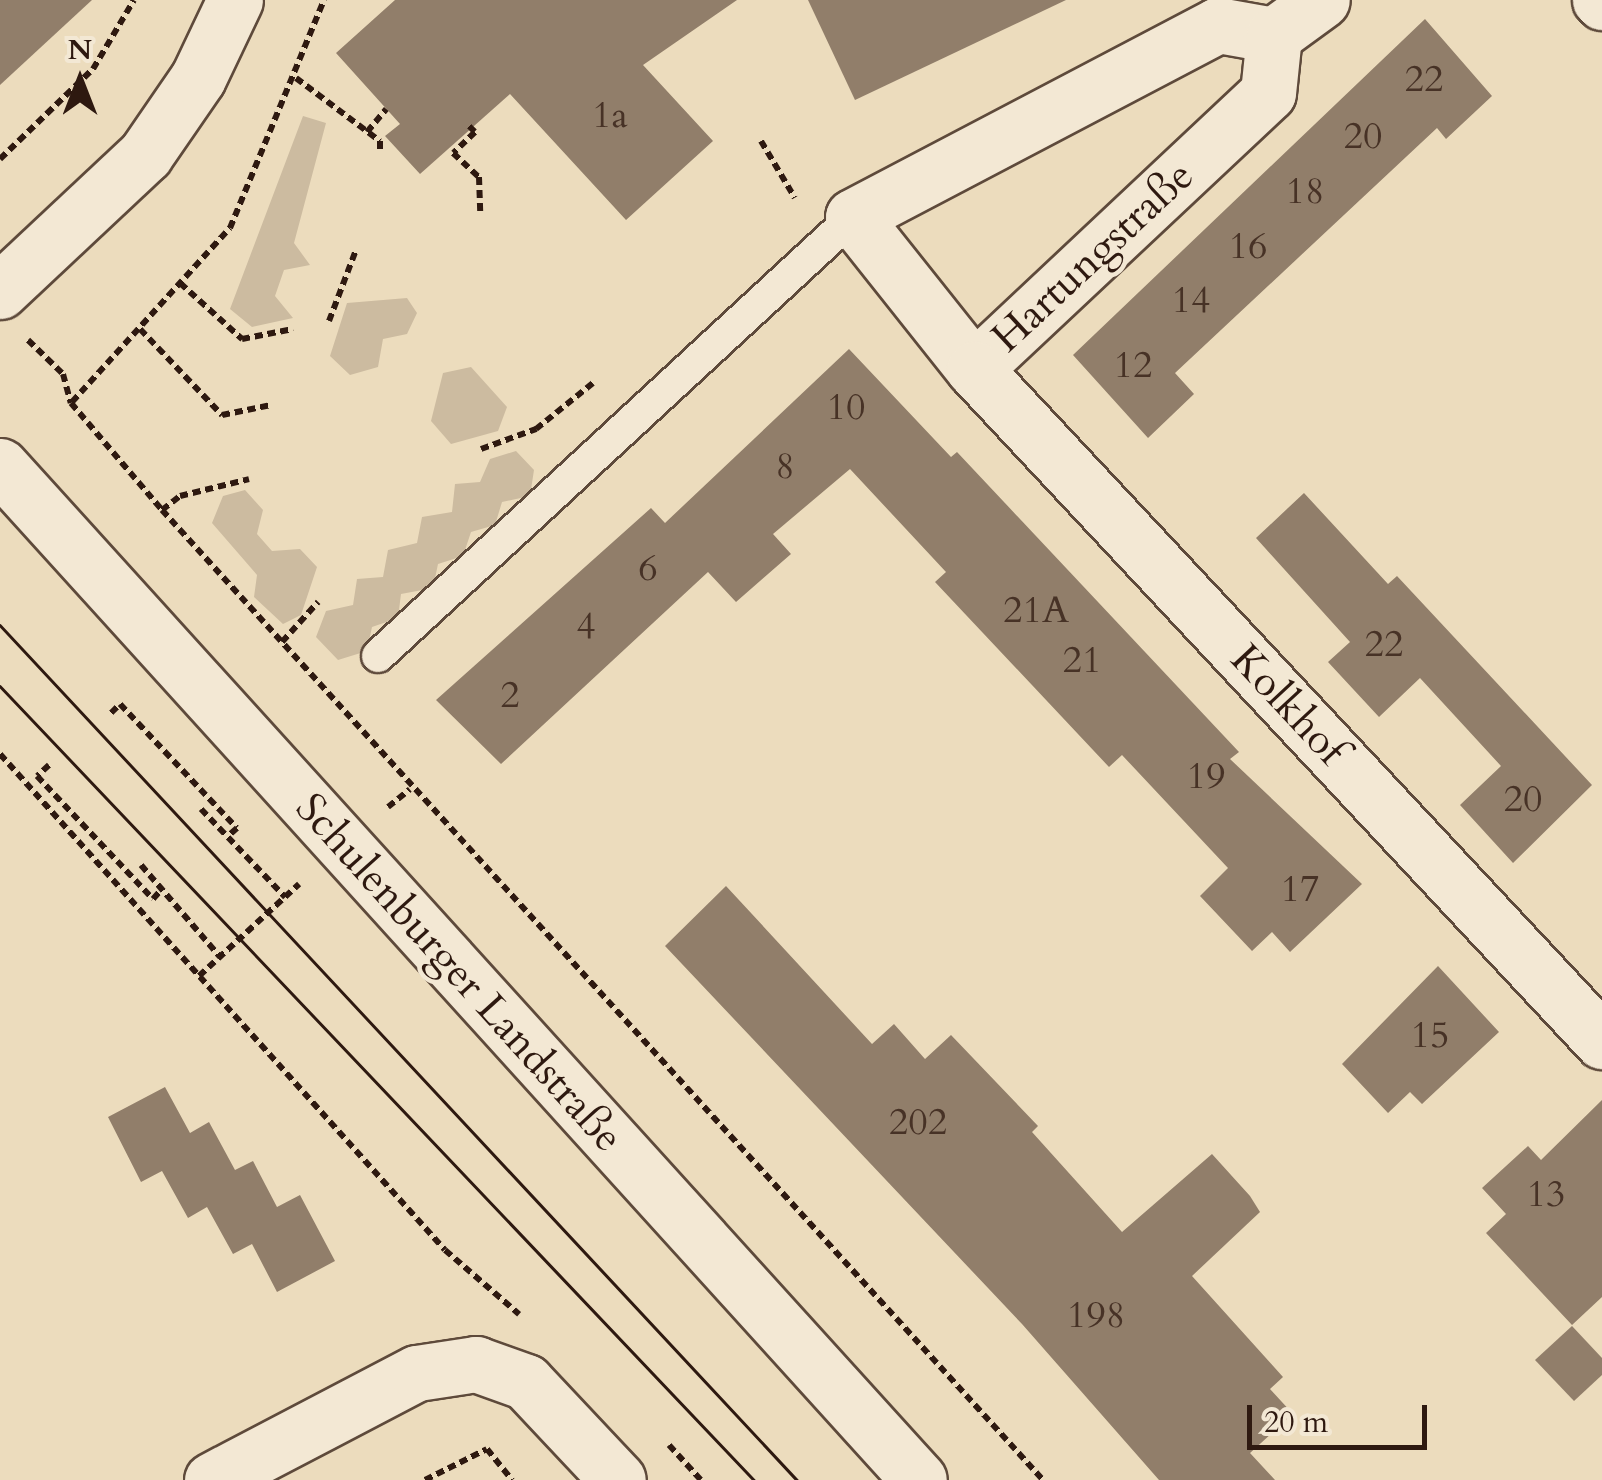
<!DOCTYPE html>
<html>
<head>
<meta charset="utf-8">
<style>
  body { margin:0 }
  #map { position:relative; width:1602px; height:1480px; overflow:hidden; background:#ecdcbd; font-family:Cardo,serif }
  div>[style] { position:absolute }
  .green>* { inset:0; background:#ccbba0 }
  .building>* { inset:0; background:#917e6a }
  .path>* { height:6px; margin-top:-3px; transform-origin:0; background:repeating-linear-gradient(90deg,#2e1910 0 8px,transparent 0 13px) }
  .roads { filter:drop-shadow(2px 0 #5e4a3b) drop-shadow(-2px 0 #5e4a3b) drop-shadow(0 2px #5e4a3b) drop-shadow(0 -2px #5e4a3b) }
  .lane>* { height:32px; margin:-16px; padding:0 16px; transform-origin:16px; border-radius:16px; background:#f3e8d4 }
  .street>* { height:55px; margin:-27.5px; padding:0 27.5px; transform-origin:27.5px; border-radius:27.5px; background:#f3e8d4 }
  .secondary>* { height:55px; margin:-27.5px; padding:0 27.5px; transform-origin:27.5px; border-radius:27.5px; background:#f3e8d4 }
  .tram>* { height:2.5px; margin:-1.25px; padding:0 1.25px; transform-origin:1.25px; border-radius:1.25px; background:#2e1910 }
  span { translate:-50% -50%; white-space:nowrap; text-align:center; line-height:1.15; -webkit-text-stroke:9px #f3e8d4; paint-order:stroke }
  .number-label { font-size:38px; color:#473226 }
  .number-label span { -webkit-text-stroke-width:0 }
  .street-label { font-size:42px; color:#2e1910 }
  .north { position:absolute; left:30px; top:30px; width:100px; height:100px; -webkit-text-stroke:8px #f3e8d4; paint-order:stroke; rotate:0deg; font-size:28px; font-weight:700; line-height:40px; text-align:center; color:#2e1910 }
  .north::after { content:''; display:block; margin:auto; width:35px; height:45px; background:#2e1910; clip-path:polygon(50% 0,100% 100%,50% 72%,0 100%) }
  .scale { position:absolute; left:1247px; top:1405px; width:180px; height:45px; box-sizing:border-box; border:5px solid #2e1910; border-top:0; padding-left:12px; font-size:30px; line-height:35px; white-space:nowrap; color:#2e1910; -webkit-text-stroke:8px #f3e8d4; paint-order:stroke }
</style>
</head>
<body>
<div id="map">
  <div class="green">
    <i style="clip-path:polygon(303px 116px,326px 123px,294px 243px,310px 265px,284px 270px,275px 296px,293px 318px,252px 327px,230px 309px)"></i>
    <i style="clip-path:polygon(407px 298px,417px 313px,407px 334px,383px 339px,378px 367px,350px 375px,330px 356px,347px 303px)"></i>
    <i style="clip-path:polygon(471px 367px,507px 407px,498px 431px,451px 444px,431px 421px,443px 373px)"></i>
    <i style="clip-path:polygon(516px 451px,534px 470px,530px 496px,502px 502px,495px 525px,471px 532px,463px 556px,438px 564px,433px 588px,401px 594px,398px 618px,372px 627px,367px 651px,338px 660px,316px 637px,326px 611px,353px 605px,357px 579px,383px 577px,388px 550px,417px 543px,422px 517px,452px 512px,455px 484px,480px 482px,490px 459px)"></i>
    <i style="clip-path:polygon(245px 490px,263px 510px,257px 534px,272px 551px,300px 549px,317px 567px,301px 615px,283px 624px,254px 597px,257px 575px,212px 523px,223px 496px)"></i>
  </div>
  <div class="building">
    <i style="clip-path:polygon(0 0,92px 0,0 85px)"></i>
    <i style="clip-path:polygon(395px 0,737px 0,643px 65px,713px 141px,626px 220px,510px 94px,420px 174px,385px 136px,400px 124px,336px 53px)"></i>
    <i style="clip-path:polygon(808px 0,1066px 0,855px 100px)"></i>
    <i style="clip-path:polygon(1425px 19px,1492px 96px,1446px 139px,1437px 128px,1175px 373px,1194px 394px,1148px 438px,1073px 355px)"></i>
    <i style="clip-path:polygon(849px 349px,951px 457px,957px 452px,1239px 752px,1230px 759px,1362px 884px,1290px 952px,1272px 932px,1252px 951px,1200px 896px,1228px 868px,1122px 755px,1109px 767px,935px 582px,946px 572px,850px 469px,773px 534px,791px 554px,736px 602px,708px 572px,501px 764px,436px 700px,651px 508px,665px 523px)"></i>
    <i style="clip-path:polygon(1304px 493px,1388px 584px,1397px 576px,1592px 785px,1513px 863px,1460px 805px,1501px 766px,1420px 678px,1379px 717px,1328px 662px,1350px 642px,1256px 538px)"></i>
    <i style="clip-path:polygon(726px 886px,872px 1044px,894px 1024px,925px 1059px,951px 1035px,1038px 1126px,1032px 1132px,1122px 1232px,1212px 1154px,1250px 1196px,1260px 1212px,1192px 1276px,1283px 1377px,1270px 1389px,1293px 1414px,1250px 1453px,1275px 1480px,1159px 1480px,1022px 1324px,665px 946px)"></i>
    <i style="clip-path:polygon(1438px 966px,1499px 1032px,1422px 1104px,1410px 1092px,1388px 1113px,1342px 1064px)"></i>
    <i style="clip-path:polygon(165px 1087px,190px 1133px,209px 1122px,235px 1170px,253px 1161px,277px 1207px,300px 1195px,335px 1261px,277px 1292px,252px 1244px,233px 1254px,207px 1207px,188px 1218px,162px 1171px,141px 1182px,108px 1117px)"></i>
    <i style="clip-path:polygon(1602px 1100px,1602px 1297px,1572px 1325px,1486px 1233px,1506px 1214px,1482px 1188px,1528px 1146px,1541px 1160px)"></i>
    <i style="clip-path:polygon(1572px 1326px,1602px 1358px,1602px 1375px,1574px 1401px,1535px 1360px)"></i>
  </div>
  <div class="path">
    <i style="left:296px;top:78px;width:105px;rotate:36.9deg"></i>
    <i style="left:380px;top:141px;width:10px;rotate:90deg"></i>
    <i style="left:469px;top:126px;width:8px;rotate:45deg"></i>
    <i style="left:475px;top:132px;width:30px;rotate:136deg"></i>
    <i style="left:453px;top:153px;width:35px;rotate:43deg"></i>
    <i style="left:479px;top:177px;width:35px;rotate:88deg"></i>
    <i style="left:367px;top:132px;width:30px;rotate:-50deg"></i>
    <i style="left:761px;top:141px;width:66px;rotate:59.2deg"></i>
    <i style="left:0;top:159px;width:129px;rotate:-44.1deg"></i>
    <i style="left:93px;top:69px;width:80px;rotate:-59.3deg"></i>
    <i style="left:180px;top:283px;width:84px;rotate:42.1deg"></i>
    <i style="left:242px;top:339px;width:52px;rotate:-11.1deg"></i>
    <i style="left:329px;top:321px;width:76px;rotate:-69.2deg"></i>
    <i style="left:140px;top:329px;width:119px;rotate:46.4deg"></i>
    <i style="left:222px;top:415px;width:50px;rotate:-11.5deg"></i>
    <i style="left:28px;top:340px;width:49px;rotate:44.2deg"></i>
    <i style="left:63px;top:374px;width:30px;rotate:75deg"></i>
    <i style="left:71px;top:403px;width:140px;rotate:49.6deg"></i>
    <i style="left:162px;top:510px;width:1310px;rotate:47.75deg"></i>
    <i style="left:72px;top:402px;width:235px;rotate:-47.8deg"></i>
    <i style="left:230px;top:228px;width:247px;rotate:-67.6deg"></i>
    <i style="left:481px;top:449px;width:59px;rotate:-20deg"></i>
    <i style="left:536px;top:429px;width:73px;rotate:-38.9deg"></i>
    <i style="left:162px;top:510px;width:23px;rotate:-38deg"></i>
    <i style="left:180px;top:496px;width:71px;rotate:-13.8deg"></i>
    <i style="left:282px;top:642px;width:54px;rotate:-48deg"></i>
    <i style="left:111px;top:713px;width:13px;rotate:-45deg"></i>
    <i style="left:120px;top:704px;width:170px;rotate:46.7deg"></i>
    <i style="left:237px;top:828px;width:12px;rotate:138deg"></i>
    <i style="left:0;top:754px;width:666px;rotate:48.1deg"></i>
    <i style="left:445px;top:1250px;width:98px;rotate:40.9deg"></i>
    <i style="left:49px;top:765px;width:16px;rotate:137deg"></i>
    <i style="left:37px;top:776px;width:169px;rotate:46.7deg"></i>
    <i style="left:153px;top:899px;width:13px;rotate:-48deg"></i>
    <i style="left:388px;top:807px;width:28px;rotate:-39deg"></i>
    <i style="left:201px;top:809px;width:122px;rotate:46.3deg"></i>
    <i style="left:141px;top:865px;width:121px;rotate:49.3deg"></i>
    <i style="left:199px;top:976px;width:136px;rotate:-42.6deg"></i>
    <i style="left:669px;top:1445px;width:47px;rotate:47.6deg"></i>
    <i style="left:425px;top:1480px;width:69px;rotate:-26.6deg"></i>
    <i style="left:487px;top:1449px;width:40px;rotate:51deg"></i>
  </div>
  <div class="roads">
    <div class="lane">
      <i style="left:378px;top:656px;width:647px;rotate:-42.74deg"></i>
    </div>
    <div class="street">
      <i style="left:1600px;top:0;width:3px;rotate:45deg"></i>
      <i style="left:1274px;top:35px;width:57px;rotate:-169.9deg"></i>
      <i style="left:1218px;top:25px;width:412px;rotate:152.3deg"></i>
      <i style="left:853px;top:217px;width:194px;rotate:51.5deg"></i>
      <i style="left:974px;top:369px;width:403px;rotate:-43.2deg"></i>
      <i style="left:1268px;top:93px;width:58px;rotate:-84.1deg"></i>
      <i style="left:1274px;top:35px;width:59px;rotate:-36.1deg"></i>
      <i style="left:974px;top:369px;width:920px;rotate:46.94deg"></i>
      <i style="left:212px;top:1480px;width:231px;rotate:-27.6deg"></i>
      <i style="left:417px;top:1373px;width:60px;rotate:-8.7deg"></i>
      <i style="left:476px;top:1364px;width:53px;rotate:19.8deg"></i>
      <i style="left:526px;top:1382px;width:134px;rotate:46.8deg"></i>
    </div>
    <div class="secondary">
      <i style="left:0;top:291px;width:199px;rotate:-43.2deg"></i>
      <i style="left:145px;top:155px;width:93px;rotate:-55.5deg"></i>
      <i style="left:198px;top:78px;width:86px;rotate:-64.6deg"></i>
      <i style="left:0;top:466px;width:1368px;rotate:47.81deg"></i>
    </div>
  </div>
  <div class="tram">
    <i style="left:0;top:625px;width:1169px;rotate:47.01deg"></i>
    <i style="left:0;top:686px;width:1095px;rotate:46.48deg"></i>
  </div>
  <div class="number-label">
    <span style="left:1424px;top:80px">22</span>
    <span style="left:610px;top:116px">1a</span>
    <span style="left:1363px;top:137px">20</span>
    <span style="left:1305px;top:192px">18</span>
    <span style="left:1248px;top:247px">16</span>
    <span style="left:1191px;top:301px">14</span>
    <span style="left:1133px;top:366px">12</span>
    <span style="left:846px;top:408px">10</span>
    <span style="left:785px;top:467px">8</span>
    <span style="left:648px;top:569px">6</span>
    <span style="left:1036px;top:611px">21A</span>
    <span style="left:586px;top:627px">4</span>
    <span style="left:1384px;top:645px">22</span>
    <span style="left:1082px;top:661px">21</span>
    <span style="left:510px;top:696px">2</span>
    <span style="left:1206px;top:777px">19</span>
    <span style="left:1523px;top:800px">20</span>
    <span style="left:1300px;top:890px">17</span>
    <span style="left:1430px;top:1036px">15</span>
    <span style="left:918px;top:1123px">202</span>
    <span style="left:1546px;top:1195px">13</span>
    <span style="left:1096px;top:1316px">198</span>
  </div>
  <div class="street-label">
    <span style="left:1093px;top:257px;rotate:-43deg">Hartungstraße</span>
    <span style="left:1288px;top:705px;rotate:47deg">Kolkhof</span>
    <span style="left:459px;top:973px;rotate:48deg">Schulenburger Landstraße</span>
  </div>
  <div class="north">N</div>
  <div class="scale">20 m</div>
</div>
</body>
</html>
